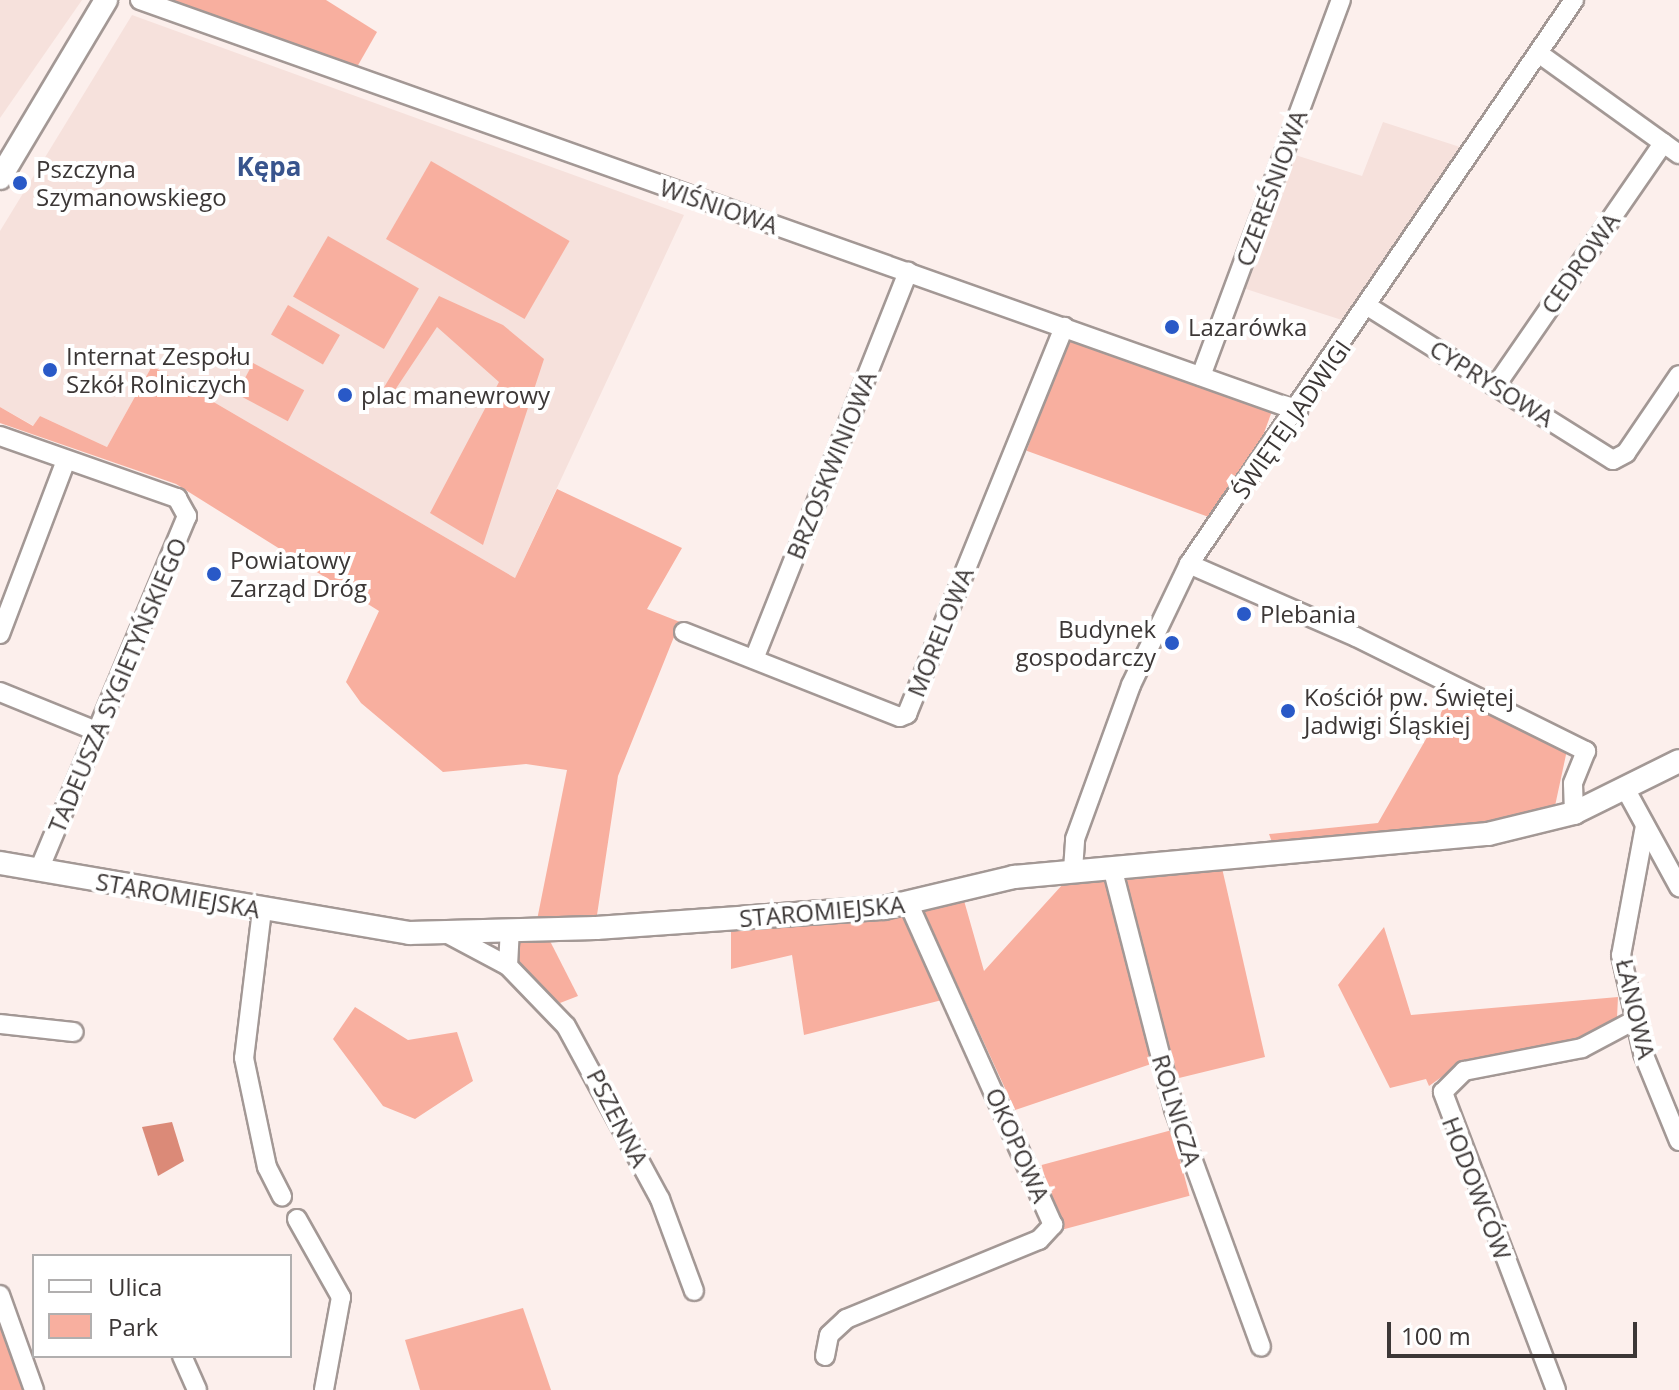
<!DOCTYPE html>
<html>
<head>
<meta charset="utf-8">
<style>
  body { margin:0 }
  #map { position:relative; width:1679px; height:1390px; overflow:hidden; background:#fcefec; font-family:"Open Sans",sans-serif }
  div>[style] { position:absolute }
  .built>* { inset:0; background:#f6e1dc }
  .green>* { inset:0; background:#f8af9f; transform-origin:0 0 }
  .water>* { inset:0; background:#db8a78 }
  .roads { filter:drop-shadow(2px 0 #a39895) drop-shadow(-2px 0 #a39895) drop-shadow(0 2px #a39895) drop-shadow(0 -2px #a39895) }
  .minor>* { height:18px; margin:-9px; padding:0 9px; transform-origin:9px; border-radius:9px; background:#fff }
  .tertiary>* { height:22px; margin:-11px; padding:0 11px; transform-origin:11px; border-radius:11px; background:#fff }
  .dots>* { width:22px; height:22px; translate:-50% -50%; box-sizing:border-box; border:4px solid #fff; border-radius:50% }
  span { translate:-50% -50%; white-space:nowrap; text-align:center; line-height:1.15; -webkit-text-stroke:8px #fff; paint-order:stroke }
  .poi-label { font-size:24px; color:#3c3736 }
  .left { translate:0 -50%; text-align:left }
  .right { translate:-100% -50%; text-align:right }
  .street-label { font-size:24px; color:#3c3736 }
  .neighbourhood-label { font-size:26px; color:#38548d; font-weight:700 }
  .legend { position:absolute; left:32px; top:1254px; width:260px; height:104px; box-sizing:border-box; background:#fff; border:2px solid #b1afaf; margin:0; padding:10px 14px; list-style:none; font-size:24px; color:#3c3736 }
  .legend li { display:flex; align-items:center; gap:16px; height:40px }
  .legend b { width:40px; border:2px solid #b1afaf }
  .scale { position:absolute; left:1387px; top:1322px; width:250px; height:36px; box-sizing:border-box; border:4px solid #3c3736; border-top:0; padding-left:10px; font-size:24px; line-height:28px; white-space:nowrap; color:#3c3736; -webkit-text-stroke:6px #fff; paint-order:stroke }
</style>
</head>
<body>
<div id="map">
  <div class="built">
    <i style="clip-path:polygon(0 0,82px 0,0 118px)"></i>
    <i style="clip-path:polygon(132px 15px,684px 215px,515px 578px,152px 366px,107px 447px,40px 416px,34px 426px,0 407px,0 231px)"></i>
    <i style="clip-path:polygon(1383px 122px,1463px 148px,1348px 322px,1243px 288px,1292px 154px,1362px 176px)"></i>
  </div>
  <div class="green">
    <i style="clip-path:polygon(161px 0,326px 0,377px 32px,357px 67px)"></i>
    <i style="left:431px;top:161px;width:160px;height:90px;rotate:30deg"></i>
    <i style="left:328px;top:236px;width:105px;height:70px;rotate:30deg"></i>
    <i style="clip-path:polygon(439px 296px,503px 325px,544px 359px,483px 545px,430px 513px,499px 382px,437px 327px,391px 396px,380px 394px)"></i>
    <i style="left:288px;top:305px;width:60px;height:34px;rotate:30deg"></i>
    <i style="left:1068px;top:337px;width:217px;height:121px;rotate:20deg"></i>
    <i style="left:253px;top:363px;width:58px;height:35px;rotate:28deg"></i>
    <i style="clip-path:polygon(152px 366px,515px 578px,557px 489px,682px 548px,647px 609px,680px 622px,618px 776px,597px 915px,537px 920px,567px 770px,526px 764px,443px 772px,361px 703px,346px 682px,379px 611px,176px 484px,0 423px,0 407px,33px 426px,40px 416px,107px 447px)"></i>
    <i style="clip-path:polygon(1450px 697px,1567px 750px,1555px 806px,1503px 820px,1273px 845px,1269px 834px,1378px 823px)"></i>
    <i style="clip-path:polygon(1222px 868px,1265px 1057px,1175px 1079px,1121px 872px)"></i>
    <i style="clip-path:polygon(1105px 873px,1154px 1063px,1015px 1110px,922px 908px,963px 897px,984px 971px,1063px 884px)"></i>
    <i style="clip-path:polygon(906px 915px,946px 999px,804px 1035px,792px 955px,731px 969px,731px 926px)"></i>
    <i style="clip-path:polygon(1384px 927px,1411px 1015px,1618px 997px,1617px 1018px,1583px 1041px,1457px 1066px,1429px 1086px,1426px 1079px,1390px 1088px,1338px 985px)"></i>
    <i style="clip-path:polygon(545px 936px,551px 943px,578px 996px,560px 1003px,515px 965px,513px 939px)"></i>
    <i style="clip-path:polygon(355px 1007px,408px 1040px,457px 1032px,473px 1081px,415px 1119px,383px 1106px,333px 1039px)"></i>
    <i style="left:1172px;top:1130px;width:68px;height:135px;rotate:75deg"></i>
    <i style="clip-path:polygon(523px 1308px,551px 1390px,420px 1390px,405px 1340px)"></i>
    <i style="clip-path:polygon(0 1315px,23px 1390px,0 1390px)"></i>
  </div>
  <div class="water">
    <i style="clip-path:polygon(172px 1122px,184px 1161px,158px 1176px,142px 1127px)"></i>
  </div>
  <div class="roads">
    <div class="minor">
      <i style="left:140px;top:0;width:1229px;rotate:19.54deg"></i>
      <i style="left:1541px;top:55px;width:170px;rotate:35.7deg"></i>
      <i style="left:1369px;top:307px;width:288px;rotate:32.1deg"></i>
      <i style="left:1613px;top:460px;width:15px;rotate:-28deg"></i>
      <i style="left:1626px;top:453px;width:94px;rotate:-55.8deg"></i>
      <i style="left:1201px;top:376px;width:401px;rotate:-69.6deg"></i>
      <i style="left:1497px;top:384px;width:293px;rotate:-55.4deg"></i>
      <i style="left:0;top:436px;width:188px;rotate:19.3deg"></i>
      <i style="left:177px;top:498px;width:21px;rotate:61deg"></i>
      <i style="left:187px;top:516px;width:384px;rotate:112.7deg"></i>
      <i style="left:1189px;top:564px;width:182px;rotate:23.6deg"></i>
      <i style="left:1356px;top:637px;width:257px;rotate:26.4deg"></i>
      <i style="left:1586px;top:751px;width:35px;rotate:112deg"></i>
      <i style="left:1573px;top:784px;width:29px;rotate:88deg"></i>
      <i style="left:684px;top:632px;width:232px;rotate:21.5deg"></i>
      <i style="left:900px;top:717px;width:8px;rotate:-23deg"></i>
      <i style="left:907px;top:714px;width:418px;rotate:-67.9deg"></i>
      <i style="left:0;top:634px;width:186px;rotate:-69.2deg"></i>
      <i style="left:754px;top:659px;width:417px;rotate:-68.3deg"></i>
      <i style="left:0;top:692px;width:104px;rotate:22.1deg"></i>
      <i style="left:1626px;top:790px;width:111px;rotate:61.3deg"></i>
      <i style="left:1645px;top:826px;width:131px;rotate:100.5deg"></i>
      <i style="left:1621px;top:955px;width:100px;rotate:77.3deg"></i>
      <i style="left:1643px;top:1053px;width:95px;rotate:67.8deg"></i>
      <i style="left:1112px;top:867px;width:250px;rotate:75.6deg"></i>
      <i style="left:1174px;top:1109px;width:253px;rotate:69.9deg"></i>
      <i style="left:1073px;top:870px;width:31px;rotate:-86deg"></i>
      <i style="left:1075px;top:839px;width:164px;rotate:-70deg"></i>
      <i style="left:1131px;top:685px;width:134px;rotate:-64.4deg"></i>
      <i style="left:1189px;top:564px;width:683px;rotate:-55.68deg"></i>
      <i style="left:262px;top:910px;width:149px;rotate:96.9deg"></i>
      <i style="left:244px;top:1058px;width:111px;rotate:78.1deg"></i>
      <i style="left:267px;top:1167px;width:33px;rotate:63deg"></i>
      <i style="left:450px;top:935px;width:66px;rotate:28.1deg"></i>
      <i style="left:508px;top:966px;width:83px;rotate:46deg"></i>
      <i style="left:566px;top:1026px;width:197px;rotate:61.5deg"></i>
      <i style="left:660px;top:1199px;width:98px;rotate:69.7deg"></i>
      <i style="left:508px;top:966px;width:33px;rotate:-87deg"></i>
      <i style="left:0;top:1024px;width:74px;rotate:6.2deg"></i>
      <i style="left:297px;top:1219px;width:90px;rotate:60.6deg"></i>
      <i style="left:341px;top:1297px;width:95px;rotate:100.4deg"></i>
      <i style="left:0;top:1295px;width:101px;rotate:70.3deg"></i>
      <i style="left:182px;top:1356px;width:37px;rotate:66deg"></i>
      <i style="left:825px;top:1356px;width:21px;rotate:-79deg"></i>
      <i style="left:829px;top:1335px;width:23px;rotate:-43deg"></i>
      <i style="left:846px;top:1319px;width:209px;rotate:-22.3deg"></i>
      <i style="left:1039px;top:1240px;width:21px;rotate:-47deg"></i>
      <i style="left:1053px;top:1225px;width:353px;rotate:-114.2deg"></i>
      <i style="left:1556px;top:1390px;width:319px;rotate:-110.8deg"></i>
      <i style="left:1443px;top:1092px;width:30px;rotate:-45deg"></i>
      <i style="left:1464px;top:1071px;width:120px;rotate:-11deg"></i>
      <i style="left:1582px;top:1048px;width:58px;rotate:-27.9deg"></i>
    </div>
    <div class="tertiary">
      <i style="left:0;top:178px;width:207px;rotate:-59.2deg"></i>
      <i style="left:0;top:863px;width:415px;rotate:9.7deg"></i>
      <i style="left:409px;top:933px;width:187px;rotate:-1.5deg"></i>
      <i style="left:596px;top:928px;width:289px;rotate:-4deg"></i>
      <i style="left:884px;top:908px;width:134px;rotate:-13.4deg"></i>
      <i style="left:1014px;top:877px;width:476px;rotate:-5.2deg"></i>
      <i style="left:1488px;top:834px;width:89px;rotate:-13.7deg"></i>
      <i style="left:1574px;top:813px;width:117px;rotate:-26.3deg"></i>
    </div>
  </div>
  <div class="dots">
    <i style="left:20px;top:183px;background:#2959c7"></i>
    <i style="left:1172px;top:327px;background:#2959c7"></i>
    <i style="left:50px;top:370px;background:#2959c7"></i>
    <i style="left:345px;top:395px;background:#2959c7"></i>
    <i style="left:214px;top:574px;background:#2959c7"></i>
    <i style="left:1244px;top:614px;background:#2959c7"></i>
    <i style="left:1172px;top:643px;background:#2959c7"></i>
    <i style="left:1288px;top:711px;background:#2959c7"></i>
  </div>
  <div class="poi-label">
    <span class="left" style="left:36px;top:183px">Pszczyna<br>Szymanowskiego</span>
    <span class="left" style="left:1188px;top:327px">Lazarówka</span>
    <span class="left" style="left:66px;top:370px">Internat Zespołu<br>Szkół Rolniczych</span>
    <span class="left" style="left:361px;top:395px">plac manewrowy</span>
    <span class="left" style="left:230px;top:574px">Powiatowy<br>Zarząd Dróg</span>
    <span class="left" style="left:1260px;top:614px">Plebania</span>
    <span class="right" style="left:1156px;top:643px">Budynek<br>gospodarczy</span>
    <span class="left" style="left:1304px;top:711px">Kościół pw. Świętej<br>Jadwigi Śląskiej</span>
  </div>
  <div class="street-label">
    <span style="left:1271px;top:188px;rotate:-70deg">CZEREŚNIOWA</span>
    <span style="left:719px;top:206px;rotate:19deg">WIŚNIOWA</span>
    <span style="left:1580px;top:263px;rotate:-55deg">CEDROWA</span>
    <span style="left:1492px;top:383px;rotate:32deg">CYPRYSOWA</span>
    <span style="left:1291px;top:419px;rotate:-55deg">ŚWIĘTEJ JADWIGI</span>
    <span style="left:831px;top:465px;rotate:-68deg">BRZOSKWINIOWA</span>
    <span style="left:940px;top:632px;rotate:-68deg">MORELOWA</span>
    <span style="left:117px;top:685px;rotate:-67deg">TADEUSZA SYGIETYŃSKIEGO</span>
    <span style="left:178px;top:895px;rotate:10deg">STAROMIEJSKA</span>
    <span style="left:822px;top:911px;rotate:-5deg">STAROMIEJSKA</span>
    <span style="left:1636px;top:1009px;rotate:77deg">ŁANOWA</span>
    <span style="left:1177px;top:1110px;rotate:73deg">ROLNICZA</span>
    <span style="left:618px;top:1118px;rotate:63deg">PSZENNA</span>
    <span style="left:1018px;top:1145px;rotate:66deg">OKOPOWA</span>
    <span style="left:1477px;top:1188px;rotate:69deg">HODOWCÓW</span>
  </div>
  <div class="neighbourhood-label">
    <span style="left:269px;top:167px">Kępa</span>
  </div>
  <ul class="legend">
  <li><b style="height:10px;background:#fff"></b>Ulica</li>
  <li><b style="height:22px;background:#f8af9f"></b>Park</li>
  </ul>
  <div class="scale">100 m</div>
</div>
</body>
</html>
